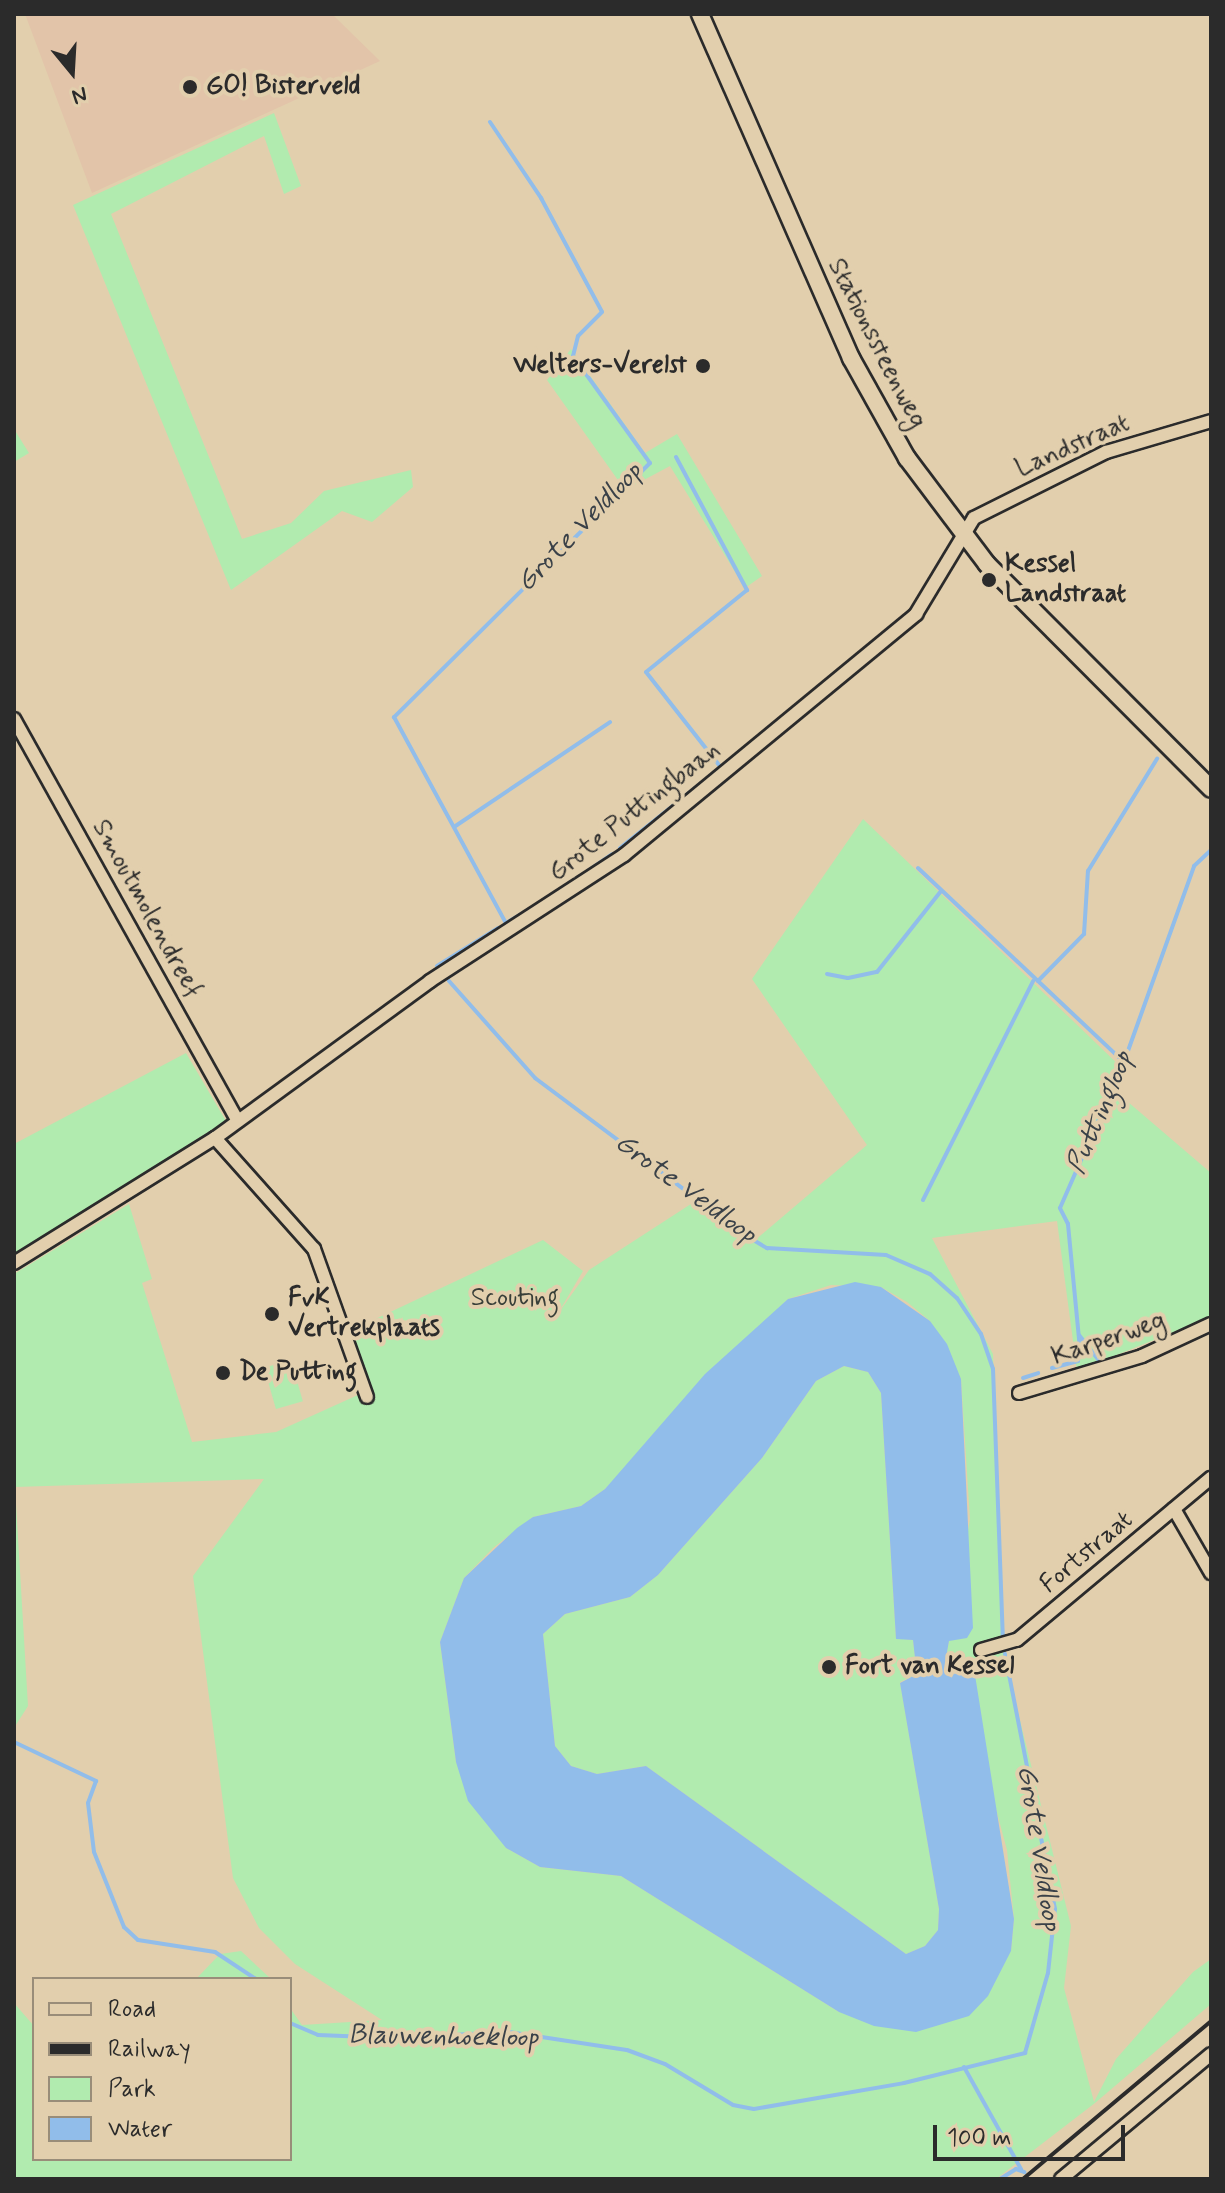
<!DOCTYPE html>
<html>
<head>
<meta charset="utf-8">
<style>
  body { margin:0 }
  #map { position:relative; width:1225px; height:2193px; overflow:hidden; background:#e2cfad; font-family:Mynerve,sans-serif }
  div>[style] { position:absolute }
  .built>* { inset:0; background:#e2c4a9 }
  .green>* { inset:0; background:#b1ebaf; transform-origin:0 0 }
  .water>* { inset:0; background:#91bdea }
  .stream>* { height:4px; margin:-2px; padding:0 2px; transform-origin:2px; border-radius:2px; background:#91bdea }
  .roads { filter:drop-shadow(2px 0 #2b2b2b) drop-shadow(-2px 0 #2b2b2b) drop-shadow(0 2px #2b2b2b) drop-shadow(0 -2px #2b2b2b) }
  .minor>* { height:12px; margin:-6px; padding:0 6px; transform-origin:6px; border-radius:6px; background:#e2cfad }
  .tertiary>* { height:16px; margin:-8px; padding:0 8px; transform-origin:8px; border-radius:8px; background:#e2cfad }
  .rail>* { height:4px; margin:-2px; padding:0 2px; transform-origin:2px; border-radius:2px; background:#2b2b2b }
  .dots>* { width:22px; height:22px; translate:-50% -50%; box-sizing:border-box; border:4px solid #e2cfad; border-radius:50% }
  span { translate:-50% -50%; white-space:nowrap; text-align:center; line-height:1.15; -webkit-text-stroke:8px #e2cfad; paint-order:stroke }
  .poi-label { font-size:26px; color:#2b2b2b; font-weight:700 }
  .left { translate:0 -50%; text-align:left }
  .right { translate:-100% -50%; text-align:right }
  .street-label { font-size:26px; color:#2b2b2b }
  .park-label { font-size:26px; color:#383e38 }
  .water-label { font-size:28px; color:#3a4148; font-style:italic }
  .frame { position:absolute; inset:0; border:16px solid #2b2b2b; pointer-events:none }
  .legend { position:absolute; left:32px; top:1977px; width:260px; height:184px; box-sizing:border-box; background:#e2cfad; border:2px solid #998d79; margin:0; padding:10px 14px; list-style:none; font-size:24px; color:#2b2b2b }
  .legend li { display:flex; align-items:center; gap:16px; height:40px }
  .legend b { width:40px; border:2px solid #998d79 }
  .north { position:absolute; left:32px; top:32px; width:80px; height:80px; -webkit-text-stroke:6px #e2cfad; paint-order:stroke; rotate:162deg; font-size:22px; font-weight:700; line-height:32px; text-align:center; color:#2b2b2b }
  .north::after { content:''; display:block; margin:auto; width:28px; height:36px; background:#2b2b2b; clip-path:polygon(50% 0,100% 100%,50% 72%,0 100%) }
  .scale { position:absolute; left:933px; top:2125px; width:192px; height:36px; box-sizing:border-box; border:4px solid #2b2b2b; border-top:0; padding-left:10px; font-size:24px; line-height:28px; white-space:nowrap; color:#2b2b2b; -webkit-text-stroke:6px #e2cfad; paint-order:stroke }
</style>
</head>
<body>
<div id="map">
  <div class="built">
    <i style="clip-path:polygon(25px 14px,332px 14px,380px 61px,92px 193px)"></i>
  </div>
  <div class="green">
    <i style="clip-path:polygon(274px 113px,301px 186px,284px 194px,264px 136px,111px 214px,242px 539px,291px 523px,324px 491px,411px 470px,413px 487px,372px 522px,342px 511px,231px 590px,73px 205px)"></i>
    <i style="clip-path:polygon(571px 349px,645px 453px,677px 434px,762px 576px,745px 588px,670px 466px,625px 490px,547px 380px)"></i>
    <i style="clip-path:polygon(14px 429px,29px 453px,14px 462px)"></i>
    <i style="clip-path:polygon(evenodd,863px 819px,1124px 1070px,1114px 1090px,1211px 1173px,1211px 1317px,1077px 1371px,1057px 1221px,932px 1238px,993px 1354px,1003px 1652px,1071px 1926px,1064px 1988px,1094px 2102px,1116px 2059px,1193px 1972px,1211px 1959px,1211px 2004px,1095px 2103px,996px 2179px,14px 2179px,14px 2003px,34px 2026px,34px 2159px,290px 2159px,290px 2008px,302px 2025px,382px 2020px,295px 1964px,259px 1928px,233px 1878px,193px 1576px,264px 1479px,15px 1487px,28px 1706px,14px 1728px,14px 1274px,129px 1204px,152px 1279px,142px 1283px,192px 1442px,276px 1432px,369px 1390px,350px 1331px,543px 1240px,583px 1271px,557px 1315px,589px 1270px,694px 1202px,754px 1241px,867px 1145px,752px 979px,863px 819px,831px 1285px,881px 1287px,907px 1302px,930px 1321px,961px 1379px,970px 1519px,947px 1652px,953px 1668px,958px 1667px,1007px 1850px,1014px 1919px,1011px 1951px,839px 2012px,621px 1876px,540px 1867px,506px 1848px,456px 1762px,440px 1642px,464px 1578px,493px 1548px,533px 1517px,581px 1506px,605px 1489px,788px 1299px,831px 1285px)"></i>
    <i style="clip-path:polygon(186px 1053px,226px 1121px,14px 1254px,14px 1144px)"></i>
    <i style="left:291px;top:1360px;width:43px;height:28px;rotate:74deg"></i>
    <i style="clip-path:polygon(844px 1366px,868px 1372px,881px 1393px,896px 1638px,913px 1640px,917px 1674px,900px 1682px,939px 1909px,938px 1930px,925px 1946px,906px 1954px,646px 1766px,597px 1774px,571px 1766px,555px 1746px,543px 1634px,565px 1614px,630px 1597px,658px 1575px,762px 1458px,816px 1381px)"></i>
    <i style="clip-path:polygon(241px 1951px,271px 1979px,196px 1979px,220px 1954px)"></i>
  </div>
  <div class="water">
    <i style="clip-path:polygon(evenodd,855px 1282px,881px 1287px,930px 1321px,947px 1344px,961px 1379px,973px 1628px,967px 1638px,949px 1641px,947px 1652px,953px 1668px,959px 1663px,975px 1675px,1014px 1919px,1011px 1951px,988px 1996px,969px 2016px,916px 2032px,874px 2026px,839px 2012px,621px 1876px,540px 1867px,506px 1848px,468px 1801px,456px 1762px,440px 1642px,464px 1578px,517px 1528px,533px 1517px,581px 1506px,605px 1489px,705px 1374px,788px 1299px,855px 1282px,844px 1366px,868px 1372px,881px 1393px,896px 1639px,913px 1640px,915px 1658px,917px 1674px,900px 1683px,939px 1909px,938px 1930px,925px 1946px,906px 1954px,646px 1766px,597px 1774px,571px 1766px,555px 1746px,543px 1634px,565px 1614px,630px 1597px,658px 1575px,762px 1458px,816px 1381px,844px 1366px)"></i>
  </div>
  <div class="stream">
    <i style="left:490px;top:122px;width:92px;rotate:56.1deg"></i>
    <i style="left:541px;top:198px;width:129px;rotate:61.8deg"></i>
    <i style="left:602px;top:312px;width:34px;rotate:135deg"></i>
    <i style="left:578px;top:336px;width:21px;rotate:104deg"></i>
    <i style="left:573px;top:356px;width:132px;rotate:54.3deg"></i>
    <i style="left:650px;top:463px;width:361px;rotate:135.2deg"></i>
    <i style="left:394px;top:717px;width:234px;rotate:61.5deg"></i>
    <i style="left:506px;top:923px;width:28px;rotate:-30deg"></i>
    <i style="left:676px;top:457px;width:151px;rotate:61.9deg"></i>
    <i style="left:747px;top:590px;width:130px;rotate:140.9deg"></i>
    <i style="left:646px;top:672px;width:118px;rotate:51.9deg"></i>
    <i style="left:454px;top:827px;width:188px;rotate:-33.9deg"></i>
    <i style="left:620px;top:848px;width:107px;rotate:-38.6deg"></i>
    <i style="left:918px;top:868px;width:283px;rotate:43.3deg"></i>
    <i style="left:588px;top:871px;width:29px;rotate:-35deg"></i>
    <i style="left:437px;top:966px;width:72px;rotate:-31.9deg"></i>
    <i style="left:827px;top:974px;width:21px;rotate:11deg"></i>
    <i style="left:848px;top:978px;width:30px;rotate:-12deg"></i>
    <i style="left:877px;top:972px;width:103px;rotate:-51.7deg"></i>
    <i style="left:449px;top:981px;width:130px;rotate:48.4deg"></i>
    <i style="left:535px;top:1078px;width:262px;rotate:36.8deg"></i>
    <i style="left:745px;top:1235px;width:26px;rotate:31deg"></i>
    <i style="left:767px;top:1248px;width:119px;rotate:3.4deg"></i>
    <i style="left:886px;top:1255px;width:48px;rotate:23.4deg"></i>
    <i style="left:930px;top:1274px;width:36px;rotate:42deg"></i>
    <i style="left:957px;top:1298px;width:43px;rotate:56.3deg"></i>
    <i style="left:981px;top:1334px;width:37px;rotate:71deg"></i>
    <i style="left:993px;top:1369px;width:267px;rotate:87.9deg"></i>
    <i style="left:1038px;top:981px;width:66px;rotate:-45.6deg"></i>
    <i style="left:1084px;top:934px;width:63px;rotate:-86.4deg"></i>
    <i style="left:1088px;top:871px;width:132px;rotate:-58.4deg"></i>
    <i style="left:923px;top:1200px;width:245px;rotate:-63.3deg"></i>
    <i style="left:1079px;top:1335px;width:33px;rotate:52deg"></i>
    <i style="left:1052px;top:1368px;width:27px;rotate:-15deg"></i>
    <i style="left:1078px;top:1361px;width:12px;rotate:-81deg"></i>
    <i style="left:1080px;top:1349px;width:126px;rotate:-95.5deg"></i>
    <i style="left:1068px;top:1224px;width:18px;rotate:-117deg"></i>
    <i style="left:1060px;top:1208px;width:159px;rotate:-66.3deg"></i>
    <i style="left:1124px;top:1062px;width:208px;rotate:-70.3deg"></i>
    <i style="left:1194px;top:866px;width:23px;rotate:-43deg"></i>
    <i style="left:1023px;top:1378px;width:16px;rotate:-18deg"></i>
    <i style="left:14px;top:1742px;width:91px;rotate:25.4deg"></i>
    <i style="left:96px;top:1781px;width:23px;rotate:110deg"></i>
    <i style="left:88px;top:1803px;width:49px;rotate:83deg"></i>
    <i style="left:94px;top:1852px;width:81px;rotate:68.2deg"></i>
    <i style="left:124px;top:1927px;width:19px;rotate:43deg"></i>
    <i style="left:138px;top:1940px;width:78px;rotate:8.9deg"></i>
    <i style="left:215px;top:1952px;width:49px;rotate:33.4deg"></i>
    <i style="left:290px;top:2023px;width:30px;rotate:23deg"></i>
    <i style="left:318px;top:2035px;width:75px;rotate:2.3deg"></i>
    <i style="left:393px;top:2038px;width:116px;rotate:-3deg"></i>
    <i style="left:509px;top:2032px;width:119px;rotate:8.7deg"></i>
    <i style="left:627px;top:2050px;width:40px;rotate:20.2deg"></i>
    <i style="left:665px;top:2064px;width:79px;rotate:31.1deg"></i>
    <i style="left:733px;top:2105px;width:21px;rotate:11deg"></i>
    <i style="left:754px;top:2109px;width:152px;rotate:-9.8deg"></i>
    <i style="left:904px;top:2083px;width:125px;rotate:-13.9deg"></i>
    <i style="left:1025px;top:2053px;width:83px;rotate:-74deg"></i>
    <i style="left:1048px;top:1973px;width:64px;rotate:-83.8deg"></i>
    <i style="left:1055px;top:1909px;width:260px;rotate:-101.1deg"></i>
    <i style="left:964px;top:2067px;width:117px;rotate:60.8deg"></i>
    <i style="left:1000px;top:2179px;width:19px;rotate:-32deg"></i>
    <i style="left:1016px;top:2169px;width:9px;rotate:21deg"></i>
  </div>
  <div class="roads">
    <div class="minor">
      <i style="left:14px;top:719px;width:460px;rotate:60.9deg"></i>
      <i style="left:215px;top:1138px;width:149px;rotate:48.3deg"></i>
      <i style="left:314px;top:1249px;width:157px;rotate:70.3deg"></i>
      <i style="left:14px;top:1263px;width:237px;rotate:-31.9deg"></i>
      <i style="left:215px;top:1138px;width:266px;rotate:-36.1deg"></i>
      <i style="left:430px;top:981px;width:231px;rotate:-33deg"></i>
      <i style="left:624px;top:855px;width:379px;rotate:-39.5deg"></i>
      <i style="left:916px;top:614px;width:112px;rotate:-58.9deg"></i>
      <i style="left:974px;top:518px;width:148px;rotate:-26.6deg"></i>
      <i style="left:1106px;top:452px;width:109px;rotate:-16.4deg"></i>
      <i style="left:1019px;top:1393px;width:128px;rotate:-16.7deg"></i>
      <i style="left:1142px;top:1356px;width:76px;rotate:-24.9deg"></i>
      <i style="left:1174px;top:1509px;width:74px;rotate:60deg"></i>
      <i style="left:981px;top:1650px;width:37px;rotate:-16deg"></i>
      <i style="left:1017px;top:1640px;width:253px;rotate:-39.9deg"></i>
      <i style="left:1061px;top:2179px;width:195px;rotate:-39.8deg"></i>
    </div>
    <div class="tertiary">
      <i style="left:700px;top:14px;width:376px;rotate:66.3deg"></i>
      <i style="left:851px;top:358px;width:115px;rotate:60.8deg"></i>
      <i style="left:907px;top:458px;width:133px;rotate:53deg"></i>
      <i style="left:987px;top:564px;width:317px;rotate:45.1deg"></i>
    </div>
  </div>
  <div class="rail">
    <i style="left:1023px;top:2179px;width:246px;rotate:-40deg"></i>
  </div>
  <div class="dots">
    <i style="left:190px;top:87px;background:#2b2b2b"></i>
    <i style="left:703px;top:366px;background:#2b2b2b"></i>
    <i style="left:989px;top:580px;background:#2b2b2b"></i>
    <i style="left:272px;top:1314px;background:#2b2b2b"></i>
    <i style="left:223px;top:1373px;background:#2b2b2b"></i>
    <i style="left:829px;top:1667px;background:#2b2b2b"></i>
  </div>
  <div class="poi-label">
    <span class="left" style="left:206px;top:87px">GO! Bisterveld</span>
    <span class="right" style="left:687px;top:366px">Welters-Verelst</span>
    <span class="left" style="left:1005px;top:580px">Kessel<br>Landstraat</span>
    <span class="left" style="left:288px;top:1314px">FvK<br>Vertrekplaats</span>
    <span class="left" style="left:239px;top:1373px">De Putting</span>
    <span class="left" style="left:845px;top:1667px">Fort van Kessel</span>
  </div>
  <div class="street-label">
    <span style="left:876px;top:344px;rotate:63deg">Stationssteenweg</span>
    <span style="left:1073px;top:447px;rotate:-24deg">Landstraat</span>
    <span style="left:635px;top:812px;rotate:-38deg">Grote Puttingbaan</span>
    <span style="left:146px;top:909px;rotate:61deg">Smoutmolendreef</span>
    <span style="left:1109px;top:1340px;rotate:-19deg">Karperweg</span>
    <span style="left:1087px;top:1553px;rotate:-40deg">Fortstraat</span>
  </div>
  <div class="park-label">
    <span style="left:515px;top:1299px">Scouting</span>
  </div>
  <div class="water-label">
    <span style="left:580px;top:528px;rotate:-46deg">Grote Veldloop</span>
    <span style="left:1101px;top:1113px;rotate:-67deg">Puttingloop</span>
    <span style="left:685px;top:1189px;rotate:36deg">Grote Veldloop</span>
    <span style="left:1038px;top:1848px;rotate:81deg">Grote Veldloop</span>
    <span style="left:443px;top:2037px;rotate:1deg">Blauwenhoekloop</span>
  </div>
  <div class="frame"></div>
  <ul class="legend">
  <li><b style="height:10px;background:#e2cfad"></b>Road</li>
  <li><b style="height:10px;background:#2b2b2b"></b>Railway</li>
  <li><b style="height:22px;background:#b1ebaf"></b>Park</li>
  <li><b style="height:22px;background:#91bdea"></b>Water</li>
  </ul>
  <div class="north">N</div>
  <div class="scale">100 m</div>
</div>
</body>
</html>
